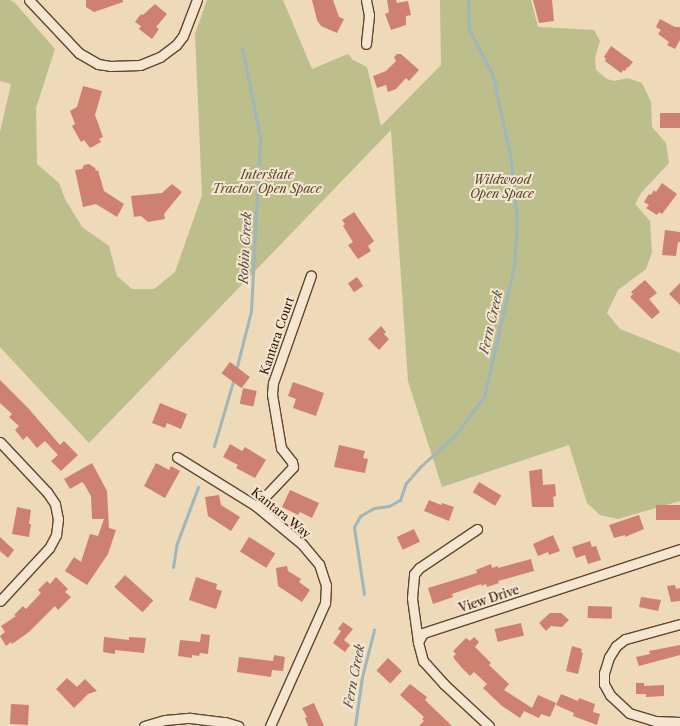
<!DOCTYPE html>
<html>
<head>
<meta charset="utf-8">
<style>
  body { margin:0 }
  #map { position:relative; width:680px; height:726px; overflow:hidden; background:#eed9b8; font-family:"Libre Caslon Text",serif }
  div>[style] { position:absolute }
  .green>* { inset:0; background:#bcbe8c }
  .stream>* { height:3px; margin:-1.5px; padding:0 1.5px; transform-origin:1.5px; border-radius:1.5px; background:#9fb7ba }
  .building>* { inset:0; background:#ce8170; transform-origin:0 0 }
  .roads { filter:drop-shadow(1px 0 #61452e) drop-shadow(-1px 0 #61452e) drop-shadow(0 1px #61452e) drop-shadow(0 -1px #61452e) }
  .minor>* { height:9px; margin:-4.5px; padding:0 4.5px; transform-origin:4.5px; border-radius:4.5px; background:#f4e6d1 }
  span { translate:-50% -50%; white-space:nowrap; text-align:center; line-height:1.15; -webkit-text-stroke:4px #f4e6d1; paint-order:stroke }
  .park-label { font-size:12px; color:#5b472a; font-style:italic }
  .street-label { font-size:12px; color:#321400 }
  .water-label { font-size:13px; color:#584d41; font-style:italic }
</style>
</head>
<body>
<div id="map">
  <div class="green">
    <i style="clip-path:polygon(0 0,10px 0,15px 3px,55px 49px,36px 108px,37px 164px,59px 183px,65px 199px,82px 227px,109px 246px,117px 276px,132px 289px,154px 289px,175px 272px,202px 195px,195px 34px,207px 0,283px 0,312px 69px,348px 54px,353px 60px,367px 67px,381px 126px,441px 65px,440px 0,531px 0,538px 27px,594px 30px,600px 41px,595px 57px,596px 70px,607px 79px,614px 81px,628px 78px,642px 83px,651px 102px,652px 127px,666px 143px,669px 163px,641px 193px,635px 204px,650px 221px,652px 252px,646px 269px,618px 290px,607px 313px,620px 329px,680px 353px,680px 501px,618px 519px,600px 515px,587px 503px,569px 445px,442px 487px,408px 381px,391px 130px,89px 443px,0 347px,0 132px,11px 84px,0 81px)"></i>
  </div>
  <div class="stream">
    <i style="left:236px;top:370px;width:61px;rotate:-75.7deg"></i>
    <i style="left:251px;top:311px;width:174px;rotate:-87deg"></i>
    <i style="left:260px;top:137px;width:91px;rotate:-101.4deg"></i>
    <i style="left:214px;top:446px;width:71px;rotate:-73.6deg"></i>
    <i style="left:173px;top:567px;width:24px;rotate:-81deg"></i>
    <i style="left:177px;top:543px;width:60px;rotate:-69.4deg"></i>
    <i style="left:364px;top:594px;width:68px;rotate:-98.5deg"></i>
    <i style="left:354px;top:527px;width:13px;rotate:-61deg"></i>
    <i style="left:360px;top:516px;width:16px;rotate:-30deg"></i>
    <i style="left:374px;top:508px;width:15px;rotate:-8deg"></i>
    <i style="left:389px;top:506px;width:13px;rotate:-29deg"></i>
    <i style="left:400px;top:500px;width:18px;rotate:-71deg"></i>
    <i style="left:406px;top:483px;width:21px;rotate:-49deg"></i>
    <i style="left:420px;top:467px;width:47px;rotate:-42.4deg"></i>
    <i style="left:455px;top:435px;width:48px;rotate:-52.7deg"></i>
    <i style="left:484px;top:397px;width:134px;rotate:-77.1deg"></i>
    <i style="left:514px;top:266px;width:43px;rotate:-86deg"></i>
    <i style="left:517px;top:223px;width:63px;rotate:-95.4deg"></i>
    <i style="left:511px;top:160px;width:86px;rotate:-102.1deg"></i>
    <i style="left:493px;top:76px;width:53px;rotate:-117.1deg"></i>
    <i style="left:469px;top:29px;width:29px;rotate:-92deg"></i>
    <i style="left:355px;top:726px;width:49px;rotate:-81.9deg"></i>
    <i style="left:362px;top:677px;width:49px;rotate:-75.7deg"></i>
  </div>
  <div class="building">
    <i style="clip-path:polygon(86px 0,123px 0,123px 2px,94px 12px,86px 7px)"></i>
    <i style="clip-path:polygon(312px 0,333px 0,339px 17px,344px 19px,337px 33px,321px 26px,317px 20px)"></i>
    <i style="clip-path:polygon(387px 0,396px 0,397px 3px,408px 1px,411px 15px,406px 16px,406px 25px,391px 30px,385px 14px,389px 12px)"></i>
    <i style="clip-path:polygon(533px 0,552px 0,554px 21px,539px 23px)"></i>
    <i style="clip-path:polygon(155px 4px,167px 14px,156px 27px,159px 29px,152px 39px,139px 29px,141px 26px,135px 22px,141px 14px,143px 15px)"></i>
    <i style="clip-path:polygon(660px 19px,675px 27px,680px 27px,680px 40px,675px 49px,667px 45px,669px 42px,658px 34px,661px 30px,656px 27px)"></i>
    <i style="clip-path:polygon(611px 46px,633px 62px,628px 68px,627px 67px,625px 71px,623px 70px,621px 73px,605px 61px,606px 59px,604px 57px)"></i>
    <i style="clip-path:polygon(397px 54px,401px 54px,419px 70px,409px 81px,406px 78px,396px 89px,388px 92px,386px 85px,377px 88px,373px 76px,386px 71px,396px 61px,394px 57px)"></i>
    <i style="clip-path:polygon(83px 86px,102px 91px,95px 115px,103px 137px,99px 139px,101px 142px,90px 148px,84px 140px,81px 142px,72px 126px,75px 124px,70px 111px,77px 107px)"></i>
    <i style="left:660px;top:113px;width:20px;height:15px"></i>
    <i style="clip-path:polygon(89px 164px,95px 168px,96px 171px,98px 170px,104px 191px,124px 204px,117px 217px,96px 204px,83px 207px,75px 170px,82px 169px,84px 165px)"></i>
    <i style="clip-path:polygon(662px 183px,677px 194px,662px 214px,659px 212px,657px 215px,646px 208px,649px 205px,644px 202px,649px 194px,651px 195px,654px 190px,656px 192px)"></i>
    <i style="clip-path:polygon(172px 184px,182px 192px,164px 214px,165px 219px,148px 222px,141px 216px,134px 217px,131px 196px,162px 193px)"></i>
    <i style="clip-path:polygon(354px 212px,374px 241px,368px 246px,371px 251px,358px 259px,348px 245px,353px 242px,343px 226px,345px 224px,342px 220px)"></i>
    <i style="clip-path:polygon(665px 230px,680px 232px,680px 242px,678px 242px,676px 256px,662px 255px)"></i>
    <i style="left:357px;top:277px;width:11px;height:11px;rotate:56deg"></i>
    <i style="clip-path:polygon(645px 280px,657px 293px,649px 299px,660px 312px,652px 319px,630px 297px,633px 294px,631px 292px)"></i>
    <i style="clip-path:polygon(680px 283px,680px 305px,669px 294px)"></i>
    <i style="clip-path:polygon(381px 326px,386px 332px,384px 334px,389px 339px,379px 350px,368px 339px)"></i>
    <i style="left:230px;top:362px;width:25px;height:14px;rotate:37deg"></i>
    <i style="clip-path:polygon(0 380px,28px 408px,60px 445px,64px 441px,78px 455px,61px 471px,51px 461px,58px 455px,45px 441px,37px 448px,27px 436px,23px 440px,15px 430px,19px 426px,9px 417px,12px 414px,0 403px)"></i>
    <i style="clip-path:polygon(293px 382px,324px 393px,316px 416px,293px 408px,296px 399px,288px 396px)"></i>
    <i style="left:243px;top:388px;width:14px;height:16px;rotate:12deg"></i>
    <i style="clip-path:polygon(160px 403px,187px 414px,181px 429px,167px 423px,165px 428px,152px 423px)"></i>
    <i style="clip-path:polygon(230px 444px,242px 451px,245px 447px,266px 460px,255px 478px,236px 468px,238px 465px,223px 457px)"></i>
    <i style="clip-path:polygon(339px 445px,365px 451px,363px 458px,368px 459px,365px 473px,334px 467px)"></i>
    <i style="clip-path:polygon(92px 463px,107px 491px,109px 528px,116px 530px,108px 554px,87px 585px,65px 571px,74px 557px,81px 562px,90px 534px,98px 536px,104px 519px,92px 519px,91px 496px,84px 484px,82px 482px,70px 489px,64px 479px)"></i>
    <i style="clip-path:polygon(156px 463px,169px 470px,171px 466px,180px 471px,165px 498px,144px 486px)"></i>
    <i style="clip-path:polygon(542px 469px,543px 485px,555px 484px,556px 496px,553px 497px,554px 507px,532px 507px,529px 471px)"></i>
    <i style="left:479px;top:482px;width:26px;height:12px;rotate:31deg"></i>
    <i style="clip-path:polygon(290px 490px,319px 503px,312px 518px,300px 512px,298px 515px,282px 507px)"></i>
    <i style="clip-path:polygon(219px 495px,221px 505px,240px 517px,231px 531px,208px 516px,205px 497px)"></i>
    <i style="clip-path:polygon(429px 500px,441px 505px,442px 503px,454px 507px,449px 521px,424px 511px)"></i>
    <i style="left:680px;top:505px;width:15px;height:24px;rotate:90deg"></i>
    <i style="clip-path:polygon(17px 507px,31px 510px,29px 524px,31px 524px,29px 537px,12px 534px)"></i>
    <i style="clip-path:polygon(639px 515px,644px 529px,625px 537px,625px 535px,614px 538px,609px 525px)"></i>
    <i style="left:414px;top:529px;width:14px;height:19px;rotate:65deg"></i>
    <i style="clip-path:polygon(553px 535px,560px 551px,549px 555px,548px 552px,538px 556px,533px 544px)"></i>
    <i style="clip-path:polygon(0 537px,14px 550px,8px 558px,0 551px)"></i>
    <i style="left:249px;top:537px;width:31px;height:17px;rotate:32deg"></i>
    <i style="clip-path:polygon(590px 541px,592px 547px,596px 546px,601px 560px,588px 564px,585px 555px,576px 558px,572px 547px)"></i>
    <i style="clip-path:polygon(531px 559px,534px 571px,498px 581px,499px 583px,487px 587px,486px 584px,481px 586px,481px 584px,452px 594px,453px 597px,433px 604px,428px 588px,477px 573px,476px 570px,491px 564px,492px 568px,498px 566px,498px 568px)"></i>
    <i style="clip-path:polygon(287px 566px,288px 571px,301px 579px,299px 582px,310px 590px,302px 602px,278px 586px,276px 568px)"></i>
    <i style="left:125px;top:575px;width:38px;height:16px;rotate:42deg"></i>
    <i style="clip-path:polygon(56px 577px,68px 589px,65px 592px,71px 597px,58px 610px,55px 606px,29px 632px,12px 644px,11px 642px,6px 646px,0 636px,5px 632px,1px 626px,16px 616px,14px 615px,23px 606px,26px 609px,41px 593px,38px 590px,47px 581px,50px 584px)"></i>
    <i style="clip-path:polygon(196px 577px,217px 584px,216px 589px,222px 591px,216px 609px,189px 600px)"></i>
    <i style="clip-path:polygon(675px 585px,676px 589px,680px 588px,680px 601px,671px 602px,667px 586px)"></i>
    <i style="clip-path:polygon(641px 597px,661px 600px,658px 611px,639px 607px)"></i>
    <i style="left:588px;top:606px;width:24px;height:12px;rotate:2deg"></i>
    <i style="clip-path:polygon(550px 613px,561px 613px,569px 620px,562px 627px,551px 626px,546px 631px,539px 623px)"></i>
    <i style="clip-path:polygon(343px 622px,353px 629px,344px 640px,350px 645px,345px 652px,333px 643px,341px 631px,338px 629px)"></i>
    <i style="left:521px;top:623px;width:13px;height:27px;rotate:77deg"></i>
    <i style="clip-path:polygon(201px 634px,210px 635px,208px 654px,200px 653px,199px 656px,192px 655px,192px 658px,178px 656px,180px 640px,200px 642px)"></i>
    <i style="clip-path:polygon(104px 637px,129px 640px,129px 637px,146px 638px,144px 653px,115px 650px,115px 654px,103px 652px)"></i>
    <i style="clip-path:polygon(474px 637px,479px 642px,475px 647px,491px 663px,489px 665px,509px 684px,504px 690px,532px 708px,538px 695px,556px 703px,550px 717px,541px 714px,539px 718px,524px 711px,520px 718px,502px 706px,483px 688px,487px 684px,474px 672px,470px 676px,461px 667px,453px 657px,456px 654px,453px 651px,466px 638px,470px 641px)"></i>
    <i style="clip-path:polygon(680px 645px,680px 655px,639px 666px,636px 657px,650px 654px,649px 651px)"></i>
    <i style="clip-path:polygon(572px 646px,582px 649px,581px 652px,583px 653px,578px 674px,566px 671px)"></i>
    <i style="clip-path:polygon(274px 655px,285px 657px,283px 671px,272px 670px,271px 677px,237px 672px,239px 657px,273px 661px)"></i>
    <i style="left:388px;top:658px;width:19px;height:17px;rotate:43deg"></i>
    <i style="clip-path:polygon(67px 678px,77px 687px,85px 679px,97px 691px,88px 694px,74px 708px,56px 689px)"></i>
    <i style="clip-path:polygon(636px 683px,644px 683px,644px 686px,664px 685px,664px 696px,646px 697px,646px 694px,636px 694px)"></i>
    <i style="clip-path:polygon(410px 684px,427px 697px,425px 700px,452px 726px,419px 726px,424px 721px,422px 719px,424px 717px,400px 695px)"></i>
    <i style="clip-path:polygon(561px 694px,578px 701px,579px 698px,595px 704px,593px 712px,600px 714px,597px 725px,573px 716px,574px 713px,556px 705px)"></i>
    <i style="clip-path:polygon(314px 703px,324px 726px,308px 726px,305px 718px,307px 717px,302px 708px)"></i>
    <i style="left:11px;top:704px;width:18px;height:20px;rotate:3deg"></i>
  </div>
  <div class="roads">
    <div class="minor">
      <i style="left:29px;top:0;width:73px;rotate:46.7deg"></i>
      <i style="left:79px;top:53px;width:22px;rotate:30deg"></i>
      <i style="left:98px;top:64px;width:12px;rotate:9deg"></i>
      <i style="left:110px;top:66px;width:30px;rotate:-2deg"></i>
      <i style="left:140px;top:65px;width:22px;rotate:-22deg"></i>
      <i style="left:160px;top:57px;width:20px;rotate:-37deg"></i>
      <i style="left:176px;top:45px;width:11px;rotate:-52deg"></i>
      <i style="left:183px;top:36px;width:39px;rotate:-69deg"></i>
      <i style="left:366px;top:0;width:15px;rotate:79deg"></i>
      <i style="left:369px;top:15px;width:29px;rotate:96deg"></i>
      <i style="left:0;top:442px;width:69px;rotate:46.8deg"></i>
      <i style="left:47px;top:492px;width:14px;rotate:56deg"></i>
      <i style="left:55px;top:504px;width:15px;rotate:79deg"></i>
      <i style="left:58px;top:519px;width:16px;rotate:97deg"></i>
      <i style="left:56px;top:535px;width:15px;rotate:118deg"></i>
      <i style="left:49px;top:548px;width:72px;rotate:132.8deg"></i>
      <i style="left:177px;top:457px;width:93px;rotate:31.8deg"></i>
      <i style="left:256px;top:506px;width:60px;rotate:39.6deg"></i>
      <i style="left:302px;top:544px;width:26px;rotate:50deg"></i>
      <i style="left:319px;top:564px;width:22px;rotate:72deg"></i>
      <i style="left:326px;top:585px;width:18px;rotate:93deg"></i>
      <i style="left:325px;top:603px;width:135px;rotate:114.1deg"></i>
      <i style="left:256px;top:506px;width:54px;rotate:-46.5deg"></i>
      <i style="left:293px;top:467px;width:5px;rotate:-101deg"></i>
      <i style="left:292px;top:462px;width:18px;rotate:-128deg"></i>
      <i style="left:281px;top:448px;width:55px;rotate:-99.5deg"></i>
      <i style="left:272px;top:394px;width:11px;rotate:-85deg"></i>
      <i style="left:273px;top:383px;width:114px;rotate:-70.6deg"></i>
      <i style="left:680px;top:624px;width:57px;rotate:164.7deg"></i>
      <i style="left:625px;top:639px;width:11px;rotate:142deg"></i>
      <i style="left:616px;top:646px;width:13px;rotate:122deg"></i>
      <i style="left:609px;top:657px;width:17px;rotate:107deg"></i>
      <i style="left:604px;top:673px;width:11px;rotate:90deg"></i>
      <i style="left:604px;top:684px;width:13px;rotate:61deg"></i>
      <i style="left:610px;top:695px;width:26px;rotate:43deg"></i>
      <i style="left:629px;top:713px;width:27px;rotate:17deg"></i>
      <i style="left:655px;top:721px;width:25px;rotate:2deg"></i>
      <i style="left:418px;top:642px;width:44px;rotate:-97.8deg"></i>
      <i style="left:412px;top:598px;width:24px;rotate:-85deg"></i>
      <i style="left:414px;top:574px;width:8px;rotate:-50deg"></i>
      <i style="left:419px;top:568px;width:70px;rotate:-33.9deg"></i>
      <i style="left:144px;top:726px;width:22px;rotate:-16deg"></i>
      <i style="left:165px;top:720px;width:25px;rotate:-5deg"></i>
      <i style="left:190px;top:718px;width:35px;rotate:7deg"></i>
      <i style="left:225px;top:722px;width:14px;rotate:17deg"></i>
      <i style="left:489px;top:726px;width:62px;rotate:-137deg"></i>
      <i style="left:444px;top:684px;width:31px;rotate:-132deg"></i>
      <i style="left:423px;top:661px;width:20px;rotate:-105deg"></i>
      <i style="left:418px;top:642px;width:10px;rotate:-61deg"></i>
      <i style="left:423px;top:633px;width:270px;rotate:-18.1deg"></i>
    </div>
  </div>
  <div class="park-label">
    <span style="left:267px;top:182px">Interstate<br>Tractor Open Space</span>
    <span style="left:502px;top:187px">Wildwood<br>Open Space</span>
  </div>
  <div class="street-label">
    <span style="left:277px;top:336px;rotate:-71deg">Kantara Court</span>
    <span style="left:281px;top:513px;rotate:39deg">Kantara Way</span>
    <span style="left:489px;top:599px;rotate:-18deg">View Drive</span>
  </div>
  <div class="water-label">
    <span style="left:245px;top:248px;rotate:-87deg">Robin Creek</span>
    <span style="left:491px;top:322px;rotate:-77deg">Fern Creek</span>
    <span style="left:354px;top:676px;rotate:-79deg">Fern Creek</span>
  </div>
</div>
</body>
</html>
